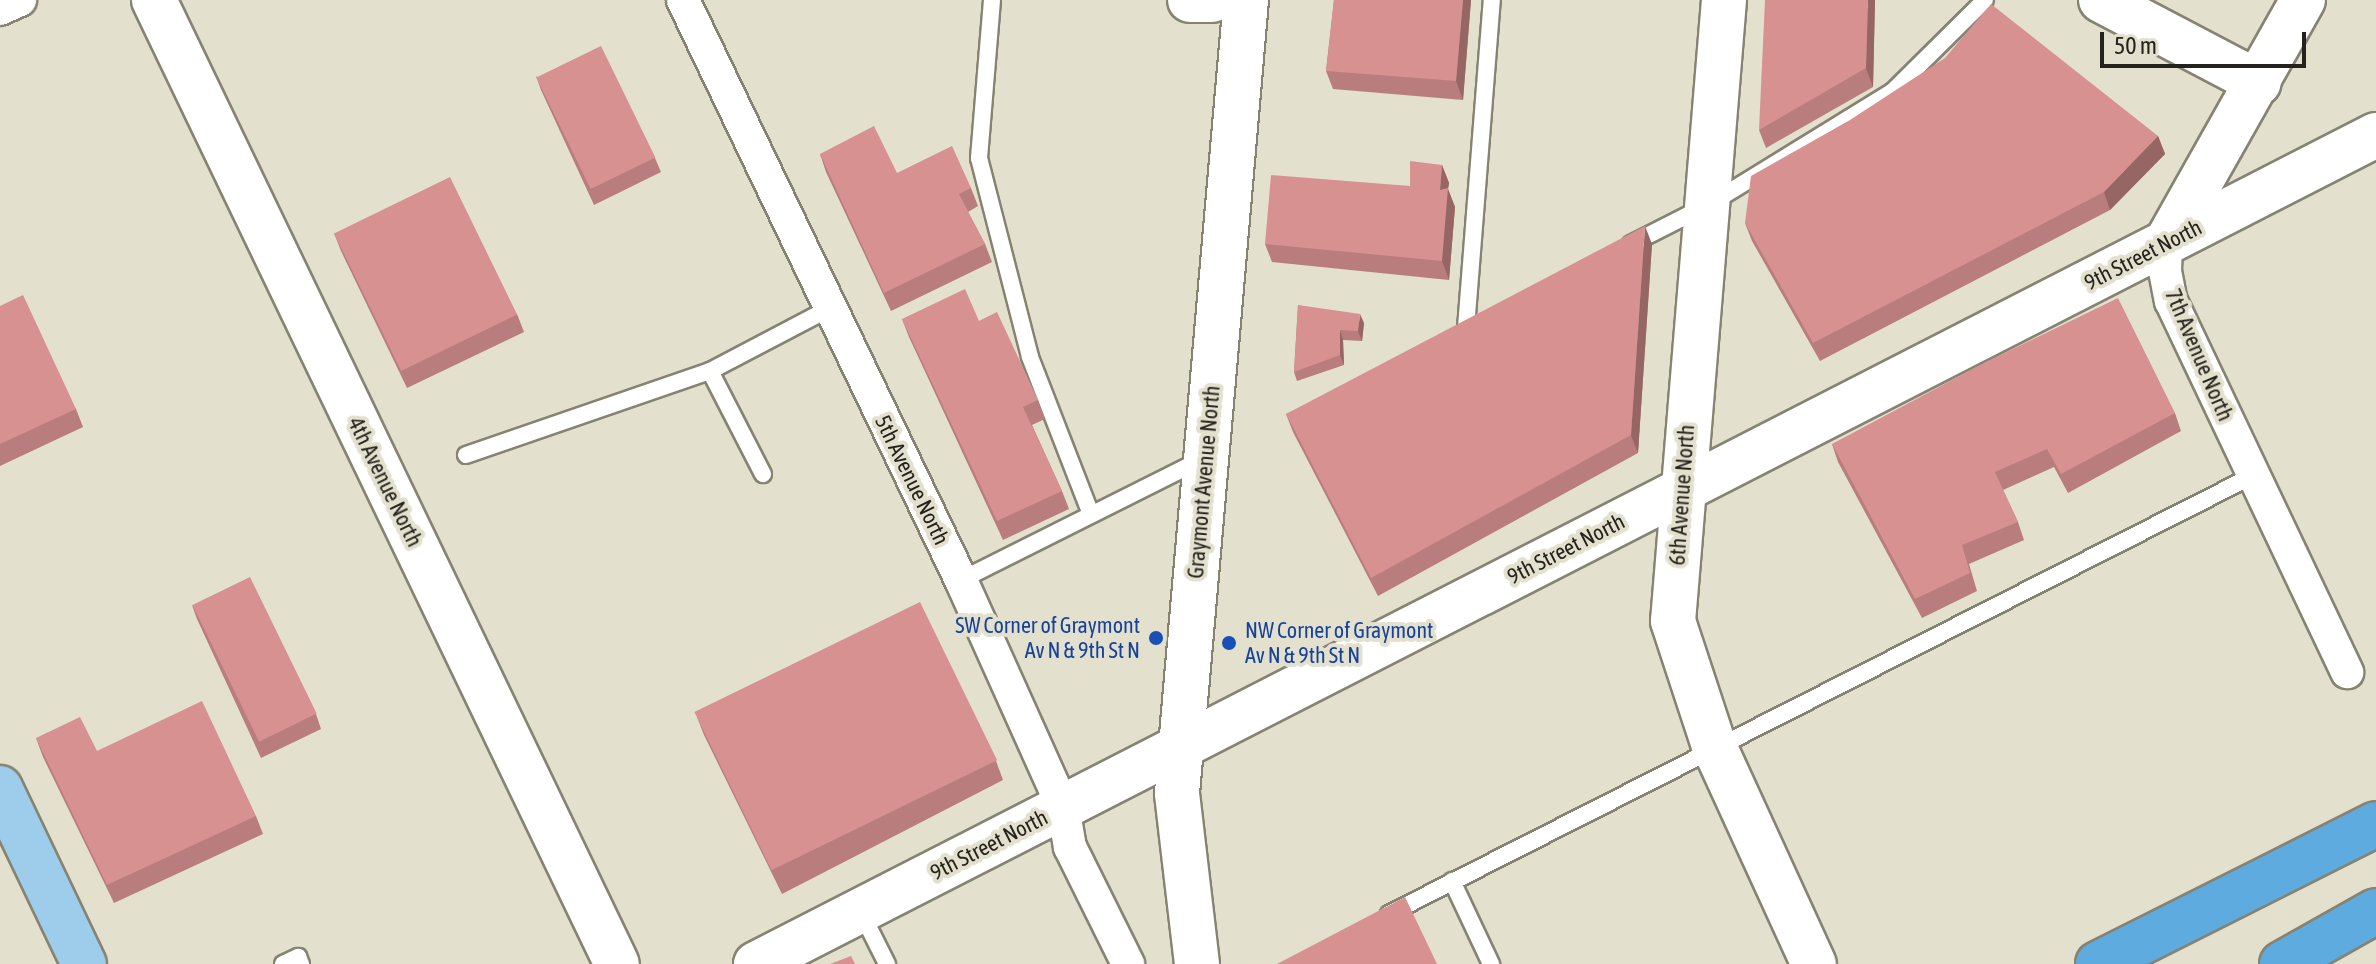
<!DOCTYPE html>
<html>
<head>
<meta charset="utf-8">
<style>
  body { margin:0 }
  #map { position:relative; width:2376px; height:964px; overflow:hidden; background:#e3e0ce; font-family:"Asap Condensed",sans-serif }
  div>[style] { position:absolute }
  .roads { filter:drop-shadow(2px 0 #868372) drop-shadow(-2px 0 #868372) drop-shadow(0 2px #868372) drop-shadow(0 -2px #868372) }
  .lane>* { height:16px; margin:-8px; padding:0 8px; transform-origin:8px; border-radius:8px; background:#fff }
  .street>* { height:32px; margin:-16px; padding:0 16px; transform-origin:16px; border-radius:16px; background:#fff }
  .secondary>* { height:44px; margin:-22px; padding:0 22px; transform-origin:22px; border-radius:22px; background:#fff }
  .primary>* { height:44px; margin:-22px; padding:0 22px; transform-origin:22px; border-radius:22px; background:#9ecdec }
  .highway>* { height:44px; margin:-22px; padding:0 22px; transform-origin:22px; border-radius:22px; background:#5eabe0 }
  .wall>* { inset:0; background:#b87d7c }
  .shaded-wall>* { inset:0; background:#966665 }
  .building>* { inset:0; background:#d69190; transform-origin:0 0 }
  .dots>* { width:22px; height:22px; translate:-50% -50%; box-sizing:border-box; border:4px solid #e3e0ce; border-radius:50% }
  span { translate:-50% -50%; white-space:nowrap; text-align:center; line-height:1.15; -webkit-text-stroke:8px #e3e0ce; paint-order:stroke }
  .street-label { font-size:22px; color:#24221c }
  .transit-label { font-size:22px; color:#164399 }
  .right { translate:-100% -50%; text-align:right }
  .left { translate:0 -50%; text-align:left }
  .scale { position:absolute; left:2100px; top:32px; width:206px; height:36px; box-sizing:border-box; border:4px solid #24221c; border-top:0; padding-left:10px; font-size:24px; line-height:28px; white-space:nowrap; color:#24221c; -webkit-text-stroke:6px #e3e0ce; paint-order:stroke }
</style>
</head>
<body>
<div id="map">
  <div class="roads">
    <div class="lane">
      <i style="left:992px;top:0;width:159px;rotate:94.7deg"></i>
      <i style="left:979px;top:158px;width:205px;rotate:75.6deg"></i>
      <i style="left:1030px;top:357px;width:168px;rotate:68.8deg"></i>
      <i style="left:1631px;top:244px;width:86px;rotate:-26.9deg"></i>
      <i style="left:1708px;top:205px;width:217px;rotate:-31.6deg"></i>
      <i style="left:1893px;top:91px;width:129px;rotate:-44.7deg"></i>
      <i style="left:1466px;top:328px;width:329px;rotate:-85.5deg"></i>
      <i style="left:710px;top:371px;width:116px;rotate:62.8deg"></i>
      <i style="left:466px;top:455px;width:258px;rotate:-19deg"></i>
      <i style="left:710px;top:371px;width:136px;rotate:-27.7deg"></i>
      <i style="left:961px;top:580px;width:268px;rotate:-26.6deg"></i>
      <i style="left:1452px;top:881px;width:92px;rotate:64.8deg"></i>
      <i style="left:861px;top:912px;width:58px;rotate:63.4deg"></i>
      <i style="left:1389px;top:914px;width:970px;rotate:-26.91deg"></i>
      <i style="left:283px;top:964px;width:17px;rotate:-25deg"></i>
      <i style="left:298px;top:957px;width:8px;rotate:67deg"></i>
    </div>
    <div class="street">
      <i style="left:683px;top:0;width:643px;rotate:64.39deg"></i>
      <i style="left:961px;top:580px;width:249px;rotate:65.8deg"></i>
      <i style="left:1063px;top:807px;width:41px;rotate:80.1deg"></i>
      <i style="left:1070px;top:847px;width:131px;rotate:63.6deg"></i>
      <i style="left:0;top:9px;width:22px;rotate:-24deg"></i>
      <i style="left:2166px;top:243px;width:28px;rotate:92deg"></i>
      <i style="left:2165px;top:271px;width:31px;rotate:79deg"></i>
      <i style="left:2171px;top:301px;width:411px;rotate:64.6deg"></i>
    </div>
    <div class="secondary">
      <i style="left:154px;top:0;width:1069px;rotate:64.35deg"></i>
      <i style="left:1190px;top:0;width:22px"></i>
      <i style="left:1724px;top:0;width:623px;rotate:94.69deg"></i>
      <i style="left:1673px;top:621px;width:132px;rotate:71.8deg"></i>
      <i style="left:1714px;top:746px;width:240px;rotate:65.4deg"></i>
      <i style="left:2101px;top:0;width:178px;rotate:27.7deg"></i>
      <i style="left:2166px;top:243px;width:279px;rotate:-60.6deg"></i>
      <i style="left:756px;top:964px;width:1820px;rotate:-27.1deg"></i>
      <i style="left:1197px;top:964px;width:172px;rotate:-96.7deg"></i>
      <i style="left:1177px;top:793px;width:796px;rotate:-85.03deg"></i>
    </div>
    <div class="primary">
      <i style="left:0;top:788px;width:195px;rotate:64.5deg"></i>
    </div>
    <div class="highway">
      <i style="left:2098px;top:964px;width:311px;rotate:-26.7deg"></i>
      <i style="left:2282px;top:964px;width:108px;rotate:-29.4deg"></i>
    </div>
  </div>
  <div class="wall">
    <i style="clip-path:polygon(1334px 0,1471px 0,1463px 100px,1333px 89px,1326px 71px)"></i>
    <i style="clip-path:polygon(1875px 0,1873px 87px,1766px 148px,1759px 130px)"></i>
    <i style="clip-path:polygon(536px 76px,655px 158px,661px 172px,594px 205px,541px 90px)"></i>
    <i style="clip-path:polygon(2158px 136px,2165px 154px,2110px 210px,1820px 361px,1752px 241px,1745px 223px)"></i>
    <i style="clip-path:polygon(820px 154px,897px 173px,971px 188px,978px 206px,968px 212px,985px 244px,992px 262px,891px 311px,826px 172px)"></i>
    <i style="clip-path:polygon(1442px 165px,1449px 183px,1448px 189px,1455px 207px,1449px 280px,1272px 262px,1265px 244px,1410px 186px)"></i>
    <i style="clip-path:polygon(334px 233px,517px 314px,524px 332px,407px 388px,341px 251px)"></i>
    <i style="clip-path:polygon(1652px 244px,1638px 453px,1378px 596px,1293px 432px,1286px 414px)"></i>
    <i style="clip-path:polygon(1298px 305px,1364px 323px,1362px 341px,1343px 340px,1344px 365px,1297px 381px,1294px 372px)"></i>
    <i style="clip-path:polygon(0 306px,76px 409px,83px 427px,0 466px)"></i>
    <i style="clip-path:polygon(902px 319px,979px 321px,1038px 400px,1045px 419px,1032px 425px,1062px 491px,1069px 509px,1003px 540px,909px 337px)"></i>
    <i style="clip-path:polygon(2175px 413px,2181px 431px,2068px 493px,2054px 467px,2003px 490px,2018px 522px,2024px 540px,1969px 564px,1977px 591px,1922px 618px,1838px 462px,1832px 444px)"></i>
    <i style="clip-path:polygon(192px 605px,316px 714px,321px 729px,261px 758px,197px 619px)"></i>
    <i style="clip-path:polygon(697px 717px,996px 761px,1003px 780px,782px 894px,704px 735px)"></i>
    <i style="clip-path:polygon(36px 738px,97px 751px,256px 816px,263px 834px,114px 903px,43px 757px)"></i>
  </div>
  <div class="shaded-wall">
    <i style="clip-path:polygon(1463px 0,1471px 0,1463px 100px,1456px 81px)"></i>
    <i style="clip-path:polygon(1868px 0,1875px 0,1873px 87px,1866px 68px)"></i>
    <i style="clip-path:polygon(2158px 136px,2165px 154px,2110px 210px,2104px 192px)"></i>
    <i style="clip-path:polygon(1442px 165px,1449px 183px,1448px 189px,1455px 207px,1449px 280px,1442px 261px,1440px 190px)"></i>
    <i style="clip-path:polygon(1645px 226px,1652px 244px,1638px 453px,1631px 435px)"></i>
    <i style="clip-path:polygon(1360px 314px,1364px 323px,1362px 341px,1358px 331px)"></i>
    <i style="clip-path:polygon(1340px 330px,1343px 340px,1344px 365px,1340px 355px)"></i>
  </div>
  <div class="building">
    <i style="clip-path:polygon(1334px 0,1463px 0,1456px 81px,1326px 71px)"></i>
    <i style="clip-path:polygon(1765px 0,1868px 0,1866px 68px,1759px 130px)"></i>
    <i style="clip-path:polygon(1991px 4px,2158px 136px,2104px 192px,1813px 343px,1745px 223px,1751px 176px,1850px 120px,1945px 58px)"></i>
    <i style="left:601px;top:46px;width:124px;height:72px;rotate:64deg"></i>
    <i style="clip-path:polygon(874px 126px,897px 173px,952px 146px,971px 188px,959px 194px,985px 244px,884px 293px,820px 154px)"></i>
    <i style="clip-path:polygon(1410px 161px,1442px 165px,1440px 190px,1448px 188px,1442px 261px,1265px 244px,1271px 175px,1410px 186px)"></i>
    <i style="left:450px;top:177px;width:153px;height:129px;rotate:64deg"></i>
    <i style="clip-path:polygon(1645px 226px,1631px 435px,1371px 578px,1286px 414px)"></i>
    <i style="clip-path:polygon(965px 289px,979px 321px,997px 312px,1038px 400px,1023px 407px,1062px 491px,997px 521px,902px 319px)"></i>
    <i style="clip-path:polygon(23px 295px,76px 409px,0 444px,0 306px)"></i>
    <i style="clip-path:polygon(2118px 298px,2175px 413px,2061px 474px,2047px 449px,1995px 472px,2018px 522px,1962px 545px,1970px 573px,1915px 599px,1832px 444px,1980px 365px)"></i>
    <i style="clip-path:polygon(1298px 305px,1360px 314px,1358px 331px,1340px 330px,1340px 355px,1294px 372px)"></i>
    <i style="left:250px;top:577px;width:152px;height:64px;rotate:64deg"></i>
    <i style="left:920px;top:602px;width:176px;height:251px;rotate:64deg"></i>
    <i style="clip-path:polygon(202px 701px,256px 816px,107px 885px,36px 738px,80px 717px,97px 751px)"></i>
    <i style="clip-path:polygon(1405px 897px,1437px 964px,1277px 964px)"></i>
    <i style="clip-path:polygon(851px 956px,855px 964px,830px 964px)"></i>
  </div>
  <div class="dots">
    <i style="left:1156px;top:638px;background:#1a4fb4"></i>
    <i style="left:1229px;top:643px;background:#1a4fb4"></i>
  </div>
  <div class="street-label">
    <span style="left:2143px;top:255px;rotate:-27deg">9th Street North</span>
    <span style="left:2199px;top:355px;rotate:67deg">7th Avenue North</span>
    <span style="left:912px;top:480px;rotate:64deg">5th Avenue North</span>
    <span style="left:385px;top:482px;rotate:64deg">4th Avenue North</span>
    <span style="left:1204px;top:482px;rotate:-85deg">Graymont Avenue North</span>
    <span style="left:1682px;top:495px;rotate:-86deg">6th Avenue North</span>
    <span style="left:1566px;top:549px;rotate:-27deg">9th Street North</span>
    <span style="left:989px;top:845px;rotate:-27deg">9th Street North</span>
  </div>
  <div class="transit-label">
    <span class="right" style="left:1140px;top:638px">SW Corner of Graymont<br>Av N &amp; 9th St N</span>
    <span class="left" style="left:1245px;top:643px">NW Corner of Graymont<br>Av N &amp; 9th St N</span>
  </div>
  <div class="scale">50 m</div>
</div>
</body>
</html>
